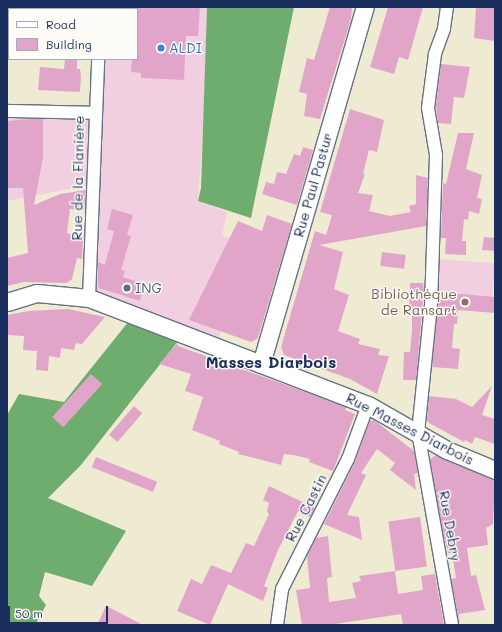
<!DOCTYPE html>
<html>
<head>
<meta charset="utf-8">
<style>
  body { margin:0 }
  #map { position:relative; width:502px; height:632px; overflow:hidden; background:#efebd3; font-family:Mali,sans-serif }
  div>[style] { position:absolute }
  .built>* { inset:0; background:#f2cfe0; transform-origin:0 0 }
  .forest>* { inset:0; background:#6fad6e }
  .building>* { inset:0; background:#e2a5ca; transform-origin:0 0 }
  .roads { filter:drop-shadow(1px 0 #657187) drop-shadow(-1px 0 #657187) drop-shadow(0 1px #657187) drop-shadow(0 -1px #657187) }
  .street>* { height:12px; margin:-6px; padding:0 6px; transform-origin:6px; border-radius:6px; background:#fff }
  .secondary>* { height:17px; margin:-8.5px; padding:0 8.5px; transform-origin:8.5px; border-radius:8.5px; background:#fff }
  .dots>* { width:11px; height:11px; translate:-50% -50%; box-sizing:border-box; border:2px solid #fdfcf7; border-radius:50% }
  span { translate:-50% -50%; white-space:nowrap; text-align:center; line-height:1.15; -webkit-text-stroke:3px #fdfcf7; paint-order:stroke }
  .shop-label { font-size:14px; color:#366cbe }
  .left { translate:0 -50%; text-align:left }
  .street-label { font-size:14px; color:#1b2f5e }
  .service-label { font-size:14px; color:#4e5e75 }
  .education-label { font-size:14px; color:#785e54 }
  .right { translate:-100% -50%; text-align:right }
  .quarter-label { font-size:16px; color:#1b2f5e; font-weight:700 }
  .frame { position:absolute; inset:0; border:8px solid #1b2f5e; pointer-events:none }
  .legend { position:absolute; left:8px; top:8px; width:130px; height:52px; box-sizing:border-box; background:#fdfcf7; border:1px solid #a3aaba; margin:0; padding:5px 7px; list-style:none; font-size:12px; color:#1b2f5e }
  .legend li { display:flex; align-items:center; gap:8px; height:20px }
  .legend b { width:20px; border:1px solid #a3aaba }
  .scale { position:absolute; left:8px; top:606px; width:100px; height:18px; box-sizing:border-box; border:2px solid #1b2f5e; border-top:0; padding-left:5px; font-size:12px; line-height:14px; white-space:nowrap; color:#1b2f5e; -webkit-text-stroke:3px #fdfcf7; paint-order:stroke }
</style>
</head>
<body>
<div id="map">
  <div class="built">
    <i style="clip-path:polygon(101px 7px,207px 7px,204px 116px,198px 201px,227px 212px,222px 236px,250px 247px,216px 347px,89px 298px,99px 59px,137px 59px,137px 9px,101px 9px)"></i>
    <i style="clip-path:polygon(94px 113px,90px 185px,7px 201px,7px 115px)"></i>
    <i style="left:436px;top:259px;width:59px;height:49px;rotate:4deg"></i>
  </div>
  <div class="forest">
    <i style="clip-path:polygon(207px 7px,294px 7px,251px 218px,198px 201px,201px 188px)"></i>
    <i style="clip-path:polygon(133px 316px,183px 335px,81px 465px,48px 498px,126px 531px,92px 586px,45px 572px,39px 596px,46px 605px,35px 625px,7px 625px,7px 415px,19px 394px,64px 402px)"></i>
  </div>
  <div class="building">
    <i style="clip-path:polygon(137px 7px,200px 7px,198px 36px,186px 36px,184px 80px,141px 78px,141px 73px,131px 72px,132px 59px,137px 59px)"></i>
    <i style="clip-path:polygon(330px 7px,352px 7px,351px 19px,320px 119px,304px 116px,307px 94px,299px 92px,307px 58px,314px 60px)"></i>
    <i style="clip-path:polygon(388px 7px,423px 7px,408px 60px,399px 57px,394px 74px,370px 67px)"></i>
    <i style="clip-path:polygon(476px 7px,495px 7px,495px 41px,474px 38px)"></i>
    <i style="clip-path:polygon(65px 59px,77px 59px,77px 69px,80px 69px,81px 76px,80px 92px,38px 90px,40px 67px,64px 69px)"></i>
    <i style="clip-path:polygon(441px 64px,470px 67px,464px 98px,454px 97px,451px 124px,438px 123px,436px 105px)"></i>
    <i style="clip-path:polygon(350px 109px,384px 120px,377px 152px,369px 150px,363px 174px,365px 174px,358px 193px,373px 195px,369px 211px,390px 216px,411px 212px,409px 206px,416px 204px,416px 175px,428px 178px,426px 226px,319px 245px,343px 252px,334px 289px,349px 295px,338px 331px,360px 339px,358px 344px,380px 349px,378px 355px,389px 356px,377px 394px,350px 379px,284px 355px,281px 347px,315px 231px,326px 235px,332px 215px,320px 212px)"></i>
    <i style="clip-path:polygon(31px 119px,43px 119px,43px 157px,34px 205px,60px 194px,86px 190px,84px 210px,70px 209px,67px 233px,83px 237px,82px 259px,77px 258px,72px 279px,67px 283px,24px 282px,7px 286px,7px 258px,28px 253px,23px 188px,7px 188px,7px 121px)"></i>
    <i style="clip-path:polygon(458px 133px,474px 133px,466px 169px,482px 175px,477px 198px,482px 199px,479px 214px,469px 211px,468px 220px,464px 219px,462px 241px,466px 241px,466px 255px,445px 254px,446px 238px,441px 238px,443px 183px,446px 184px)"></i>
    <i style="clip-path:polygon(303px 147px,313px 150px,297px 205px,262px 194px,266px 182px,274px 184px,277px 172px,286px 174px,294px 154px,300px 156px)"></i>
    <i style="clip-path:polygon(112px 209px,133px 215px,127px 235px,131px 236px,121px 270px,125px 271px,123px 277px,144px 284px,140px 301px,99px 288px,98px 284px,98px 262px,105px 265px,114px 231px,107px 229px)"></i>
    <i style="clip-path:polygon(267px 215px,292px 224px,258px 338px,251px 342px,189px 320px,238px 221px,262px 231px)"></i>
    <i style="clip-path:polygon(484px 237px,495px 238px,495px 251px,482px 250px)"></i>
    <i style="left:382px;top:252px;width:24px;height:14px;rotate:7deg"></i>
    <i style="clip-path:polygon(410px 283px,423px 283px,424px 291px,416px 380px,403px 380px,404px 352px,410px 352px,412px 331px,412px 314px,409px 314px)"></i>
    <i style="clip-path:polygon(439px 292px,495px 297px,495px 313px,458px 310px,457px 324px,454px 324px,452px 348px,460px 349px,458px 369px,432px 367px)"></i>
    <i style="clip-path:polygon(68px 309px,105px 317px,82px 344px,76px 343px,74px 350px,61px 348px,60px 358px,49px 356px,48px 371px,36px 370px,37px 351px,23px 350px,24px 336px,7px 335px,7px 315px,29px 311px)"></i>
    <i style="clip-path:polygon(178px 343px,178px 346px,347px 407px,345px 410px,355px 414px,333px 471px,309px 462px,310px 459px,293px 455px,284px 454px,281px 465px,238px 454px,239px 452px,219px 444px,220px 441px,192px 430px,203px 397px,185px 391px,191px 374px,159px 364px)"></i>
    <i style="left:91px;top:374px;width:15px;height:58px;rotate:42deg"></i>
    <i style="clip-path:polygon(492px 386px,482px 415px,495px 419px,495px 444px,475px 437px,472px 444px,465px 440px,464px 442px,429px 423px,427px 420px,429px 396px,456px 399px,472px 407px)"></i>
    <i style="left:134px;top:406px;width:11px;height:38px;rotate:41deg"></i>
    <i style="clip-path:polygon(374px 420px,414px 451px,418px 473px,414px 474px,416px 490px,390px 470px,395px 463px,377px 449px,361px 473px,366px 475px,347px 515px,359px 517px,362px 540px,324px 524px,355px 462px,370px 421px)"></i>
    <i style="clip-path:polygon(436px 455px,495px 481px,493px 524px,486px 528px,488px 545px,467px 548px,471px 576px,476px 575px,485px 610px,459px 614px,460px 625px,451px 579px,456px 578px,452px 553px,448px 553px,444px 537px,430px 459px)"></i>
    <i style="left:96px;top:457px;width:66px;height:11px;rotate:22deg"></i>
    <i style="clip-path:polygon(269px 486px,315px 508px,310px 517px,298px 511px,277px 552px,264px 586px,268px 588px,263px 601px,228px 584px,210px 625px,177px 611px,191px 579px,202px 584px,211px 565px,231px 573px,246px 543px,254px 546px,269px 514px,267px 512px,269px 503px,263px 500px)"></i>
    <i style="left:420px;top:517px;width:50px;height:32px;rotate:82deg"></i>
    <i style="clip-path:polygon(328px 536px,332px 577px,327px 578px,329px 602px,356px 598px,352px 583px,361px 581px,359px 576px,395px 571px,398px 594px,423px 590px,421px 576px,435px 574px,444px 625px,403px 625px,401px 614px,329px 625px,302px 625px,296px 590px,310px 588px,307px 556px,316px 538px)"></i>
    <i style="clip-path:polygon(106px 606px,122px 614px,143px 625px,97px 625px)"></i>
  </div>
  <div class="roads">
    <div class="street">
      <i style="left:447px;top:7px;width:22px;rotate:98deg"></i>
      <i style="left:444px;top:29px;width:27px;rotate:110deg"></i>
      <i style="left:435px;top:54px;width:54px;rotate:97.4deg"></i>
      <i style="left:428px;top:108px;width:48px;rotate:80.3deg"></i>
      <i style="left:436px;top:155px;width:150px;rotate:91.9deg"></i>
      <i style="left:431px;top:305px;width:128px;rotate:95.8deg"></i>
      <i style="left:418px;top:432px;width:196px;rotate:80deg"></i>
      <i style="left:100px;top:9px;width:2px;rotate:-63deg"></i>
      <i style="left:7px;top:111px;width:87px;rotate:1.3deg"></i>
      <i style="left:89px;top:298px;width:239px;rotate:-87.8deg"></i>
      <i style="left:277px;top:625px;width:36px;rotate:-82deg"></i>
      <i style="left:282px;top:589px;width:146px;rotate:-63.1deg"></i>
      <i style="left:348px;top:459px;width:58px;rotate:-69.7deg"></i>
    </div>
    <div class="secondary">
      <i style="left:7px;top:302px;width:31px;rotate:-17deg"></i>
      <i style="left:37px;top:293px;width:52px;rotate:5.5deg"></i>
      <i style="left:89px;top:298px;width:299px;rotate:21deg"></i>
      <i style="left:368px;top:405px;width:91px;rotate:29.7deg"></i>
      <i style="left:447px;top:450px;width:52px;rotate:22.6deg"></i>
      <i style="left:261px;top:364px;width:372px;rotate:-73.8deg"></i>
    </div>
  </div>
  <div class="dots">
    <i style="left:161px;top:48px;background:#3f7fe0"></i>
    <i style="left:127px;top:288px;background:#5c6f8a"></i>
    <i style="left:465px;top:302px;background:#8d6e63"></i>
  </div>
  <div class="shop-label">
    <span class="left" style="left:169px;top:48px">ALDI</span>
  </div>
  <div class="street-label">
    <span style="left:78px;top:178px;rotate:-89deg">Rue de la Flanière</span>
    <span style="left:313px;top:185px;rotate:-74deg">Rue Paul Pastur</span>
    <span style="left:410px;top:429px;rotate:27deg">Rue Masses Diarbois</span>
    <span style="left:306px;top:508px;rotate:-63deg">Rue Castin</span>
    <span style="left:450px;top:526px;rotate:80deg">Rue Debry</span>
  </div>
  <div class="service-label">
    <span class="left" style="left:135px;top:288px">ING</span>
  </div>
  <div class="education-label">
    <span class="right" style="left:457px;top:302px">Bibliothèque<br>de Ransart</span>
  </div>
  <div class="quarter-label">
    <span style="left:271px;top:362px">Masses Diarbois</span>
  </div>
  <div class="frame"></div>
  <ul class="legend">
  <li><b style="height:5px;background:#fff"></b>Road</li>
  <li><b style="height:11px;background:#e2a5ca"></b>Building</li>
  </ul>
  <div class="scale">50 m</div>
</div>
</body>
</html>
